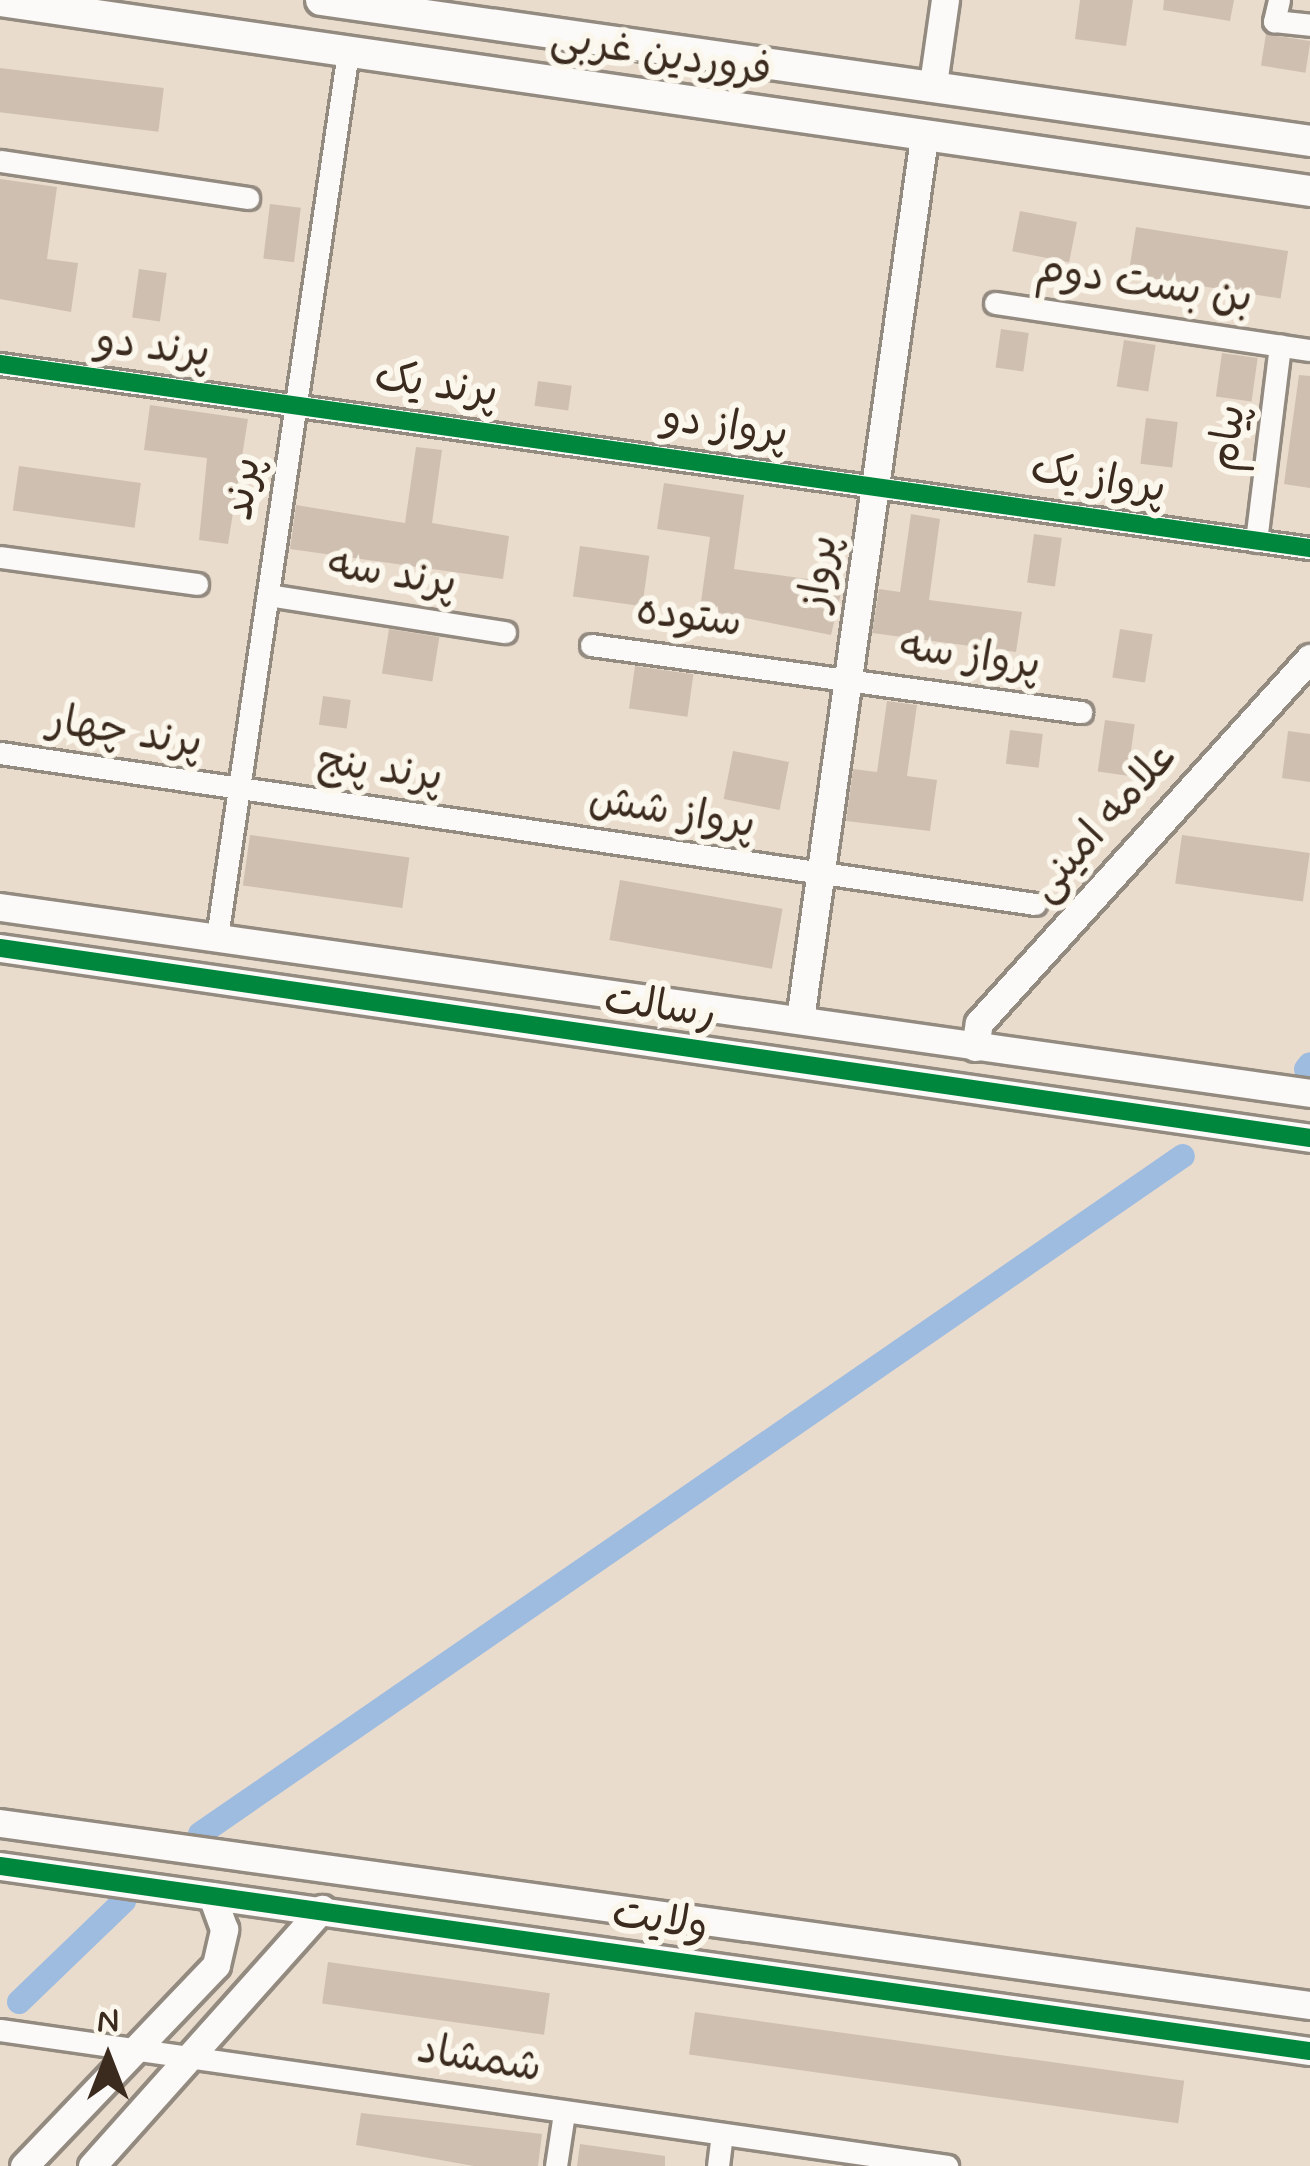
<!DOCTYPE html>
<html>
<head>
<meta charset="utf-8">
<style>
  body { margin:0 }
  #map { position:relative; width:1310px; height:2166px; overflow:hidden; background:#e9dccd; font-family:Mynerve,"Playpen Sans Arabic",sans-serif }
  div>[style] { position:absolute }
  .canal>* { height:24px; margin:-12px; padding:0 12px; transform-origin:12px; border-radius:12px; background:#9ebbe0 }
  .building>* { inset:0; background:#cfbfb0; transform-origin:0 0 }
  .roads { filter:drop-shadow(3px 0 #938a80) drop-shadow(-3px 0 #938a80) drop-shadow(0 3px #938a80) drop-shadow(0 -3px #938a80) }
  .minor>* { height:21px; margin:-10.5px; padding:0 10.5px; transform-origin:10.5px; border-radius:10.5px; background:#fcfaf8 }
  .tertiary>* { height:27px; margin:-13.5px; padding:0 13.5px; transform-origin:13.5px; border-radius:13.5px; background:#fcfaf8 }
  .secondary>* { height:30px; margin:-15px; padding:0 15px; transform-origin:15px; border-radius:15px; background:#fcfaf8 }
  .cycleway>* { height:18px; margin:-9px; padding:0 9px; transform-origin:9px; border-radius:9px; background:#00873e }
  span { translate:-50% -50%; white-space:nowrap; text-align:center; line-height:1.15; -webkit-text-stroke:12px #fbf7ec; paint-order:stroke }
  .street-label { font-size:42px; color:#3b2a1e }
  .north { position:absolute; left:48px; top:1998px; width:120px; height:120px; -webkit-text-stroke:9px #fbf7ec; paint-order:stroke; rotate:0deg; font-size:33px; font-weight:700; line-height:48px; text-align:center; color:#3b2a1e }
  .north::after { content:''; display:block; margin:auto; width:42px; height:54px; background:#3b2a1e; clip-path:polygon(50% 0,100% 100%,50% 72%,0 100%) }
</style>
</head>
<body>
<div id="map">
  <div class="canal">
    <i style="left:1306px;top:1069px;width:6px;rotate:-51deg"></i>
    <i style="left:200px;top:1834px;width:1194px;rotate:-34.6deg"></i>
    <i style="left:19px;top:2002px;width:146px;rotate:-43.9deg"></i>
  </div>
  <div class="building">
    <i style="clip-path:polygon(1080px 0,1133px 0,1126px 46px,1075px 39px)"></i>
    <i style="clip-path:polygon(1164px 0,1234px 0,1230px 21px,1163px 10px)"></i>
    <i style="left:1266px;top:34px;width:45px;height:32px;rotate:9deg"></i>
    <i style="left:0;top:68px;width:165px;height:44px;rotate:7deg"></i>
    <i style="clip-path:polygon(0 179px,57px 187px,47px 259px,78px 263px,71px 312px,0 299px)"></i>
    <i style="left:270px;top:204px;width:31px;height:55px;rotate:7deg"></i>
    <i style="left:1020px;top:211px;width:58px;height:41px;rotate:11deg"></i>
    <i style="left:1136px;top:227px;width:154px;height:48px;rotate:9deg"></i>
    <i style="left:139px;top:269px;width:28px;height:49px;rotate:8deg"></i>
    <i style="left:1001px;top:329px;width:28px;height:39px;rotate:8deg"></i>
    <i style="left:1124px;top:340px;width:32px;height:47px;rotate:9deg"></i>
    <i style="left:1222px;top:353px;width:36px;height:44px;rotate:8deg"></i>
    <i style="clip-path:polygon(1299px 375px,1310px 376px,1310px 488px,1284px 484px)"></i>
    <i style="left:538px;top:381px;width:34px;height:25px;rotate:8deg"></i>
    <i style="clip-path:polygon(150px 405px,248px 419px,228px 544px,199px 540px,207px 458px,144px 450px)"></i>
    <i style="left:1146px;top:418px;width:32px;height:46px;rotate:7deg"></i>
    <i style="clip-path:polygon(416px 447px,442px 450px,432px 523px,509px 536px,503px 579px,290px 549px,296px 505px,405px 523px)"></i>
    <i style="left:19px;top:466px;width:123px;height:45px;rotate:8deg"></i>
    <i style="clip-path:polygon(664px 483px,744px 495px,734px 569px,843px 584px,831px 635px,700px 609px,710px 537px,657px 529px)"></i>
    <i style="clip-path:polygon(911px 514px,940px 519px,929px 600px,1022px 612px,1016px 652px,872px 633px,879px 589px,900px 592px)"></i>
    <i style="left:1034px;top:534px;width:28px;height:49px;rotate:8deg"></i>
    <i style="left:580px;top:546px;width:70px;height:51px;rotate:8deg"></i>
    <i style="left:389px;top:629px;width:51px;height:45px;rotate:9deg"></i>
    <i style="left:1120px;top:629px;width:33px;height:49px;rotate:9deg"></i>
    <i style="left:635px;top:666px;width:59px;height:43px;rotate:8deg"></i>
    <i style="left:323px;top:696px;width:28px;height:29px;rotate:8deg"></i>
    <i style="clip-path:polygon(887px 701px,917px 705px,907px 776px,937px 780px,930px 831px,846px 821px,853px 769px,877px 772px)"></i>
    <i style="left:1105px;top:720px;width:30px;height:52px;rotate:8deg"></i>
    <i style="left:1010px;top:730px;width:33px;height:34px;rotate:7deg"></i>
    <i style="clip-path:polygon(1288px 731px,1310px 734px,1310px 782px,1282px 778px)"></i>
    <i style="left:733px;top:751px;width:57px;height:49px;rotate:11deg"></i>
    <i style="left:250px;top:835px;width:161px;height:51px;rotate:8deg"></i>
    <i style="left:1182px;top:835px;width:129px;height:49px;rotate:8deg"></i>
    <i style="left:620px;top:880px;width:165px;height:61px;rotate:10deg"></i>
    <i style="left:328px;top:1962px;width:224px;height:42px;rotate:8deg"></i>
    <i style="left:695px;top:2012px;width:494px;height:43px;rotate:8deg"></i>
    <i style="clip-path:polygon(361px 2113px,542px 2134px,538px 2166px,474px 2166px,356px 2145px)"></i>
    <i style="clip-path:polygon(580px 2144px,665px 2156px,665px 2166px,577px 2166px)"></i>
  </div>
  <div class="roads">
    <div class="minor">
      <i style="left:1279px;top:0;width:22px;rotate:103deg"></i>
      <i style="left:1274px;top:21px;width:36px;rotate:6deg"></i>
      <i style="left:0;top:161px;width:251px;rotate:8.5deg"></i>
      <i style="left:995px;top:303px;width:318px;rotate:8.5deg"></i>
      <i style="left:0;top:364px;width:1323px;rotate:8deg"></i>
      <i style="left:1256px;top:541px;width:197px;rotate:-83deg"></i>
      <i style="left:0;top:557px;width:199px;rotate:7.8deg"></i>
      <i style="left:268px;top:595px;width:240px;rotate:8.9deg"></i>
      <i style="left:591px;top:645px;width:495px;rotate:7.8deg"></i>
      <i style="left:0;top:753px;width:1046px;rotate:8.3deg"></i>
      <i style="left:217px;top:937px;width:895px;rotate:-81.58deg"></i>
      <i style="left:0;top:2030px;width:957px;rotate:8.17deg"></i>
      <i style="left:556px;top:2166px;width:54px;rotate:-81.4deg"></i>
      <i style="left:718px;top:2166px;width:31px;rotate:-83deg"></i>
    </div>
    <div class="tertiary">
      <i style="left:933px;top:84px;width:85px;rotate:-81.9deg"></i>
      <i style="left:0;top:907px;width:1323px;rotate:8.08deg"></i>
      <i style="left:0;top:948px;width:1324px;rotate:8.25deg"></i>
      <i style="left:800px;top:1019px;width:890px;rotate:-81.99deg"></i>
      <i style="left:975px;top:1047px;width:24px;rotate:-81deg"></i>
      <i style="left:979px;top:1023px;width:493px;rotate:-47.8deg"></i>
      <i style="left:0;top:1823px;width:1323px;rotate:7.91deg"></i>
      <i style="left:0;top:1866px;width:1323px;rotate:8.04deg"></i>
      <i style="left:24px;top:2166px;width:278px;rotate:-46.3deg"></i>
      <i style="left:216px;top:1965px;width:37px;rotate:-77deg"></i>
      <i style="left:224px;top:1929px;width:35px;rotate:-110deg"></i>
      <i style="left:92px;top:2166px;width:345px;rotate:-48.2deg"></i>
    </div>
    <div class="secondary">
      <i style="left:321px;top:0;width:999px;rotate:8.11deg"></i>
      <i style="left:0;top:1px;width:1324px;rotate:8.25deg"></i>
    </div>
  </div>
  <div class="cycleway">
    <i style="left:0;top:364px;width:1323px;rotate:8deg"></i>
    <i style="left:0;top:948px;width:1324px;rotate:8.25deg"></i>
    <i style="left:0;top:1866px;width:1323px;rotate:8.04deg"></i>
  </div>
  <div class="street-label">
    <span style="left:661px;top:56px;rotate:9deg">فروردین غربی</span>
    <span style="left:1144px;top:285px;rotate:8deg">بن بست دوم</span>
    <span style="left:153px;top:348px;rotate:7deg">پرند دو</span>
    <span style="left:436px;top:386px;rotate:8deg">پرند یک</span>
    <span style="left:725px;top:427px;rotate:8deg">پرواز دو</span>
    <span style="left:1229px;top:438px;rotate:-83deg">پیام</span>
    <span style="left:1098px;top:480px;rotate:9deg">پرواز یک</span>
    <span style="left:244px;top:489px;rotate:-82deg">پرند</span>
    <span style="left:820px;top:573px;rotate:-82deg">پرواز</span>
    <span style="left:392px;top:575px;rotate:9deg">پرند سه</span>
    <span style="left:689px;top:618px;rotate:7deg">ستوده</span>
    <span style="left:970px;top:657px;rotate:8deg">پرواز سه</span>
    <span style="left:125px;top:733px;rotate:9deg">پرند چهار</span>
    <span style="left:380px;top:770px;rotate:8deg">پرند پنج</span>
    <span style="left:672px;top:813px;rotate:9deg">پرواز شش</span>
    <span style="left:1105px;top:822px;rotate:-48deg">علامه امینی</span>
    <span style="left:660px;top:1008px;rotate:8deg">رسالت</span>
    <span style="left:660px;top:1921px;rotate:8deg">ولایت</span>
    <span style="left:479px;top:2060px;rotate:9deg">شمشاد</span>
  </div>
  <div class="north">N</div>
</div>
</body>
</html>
